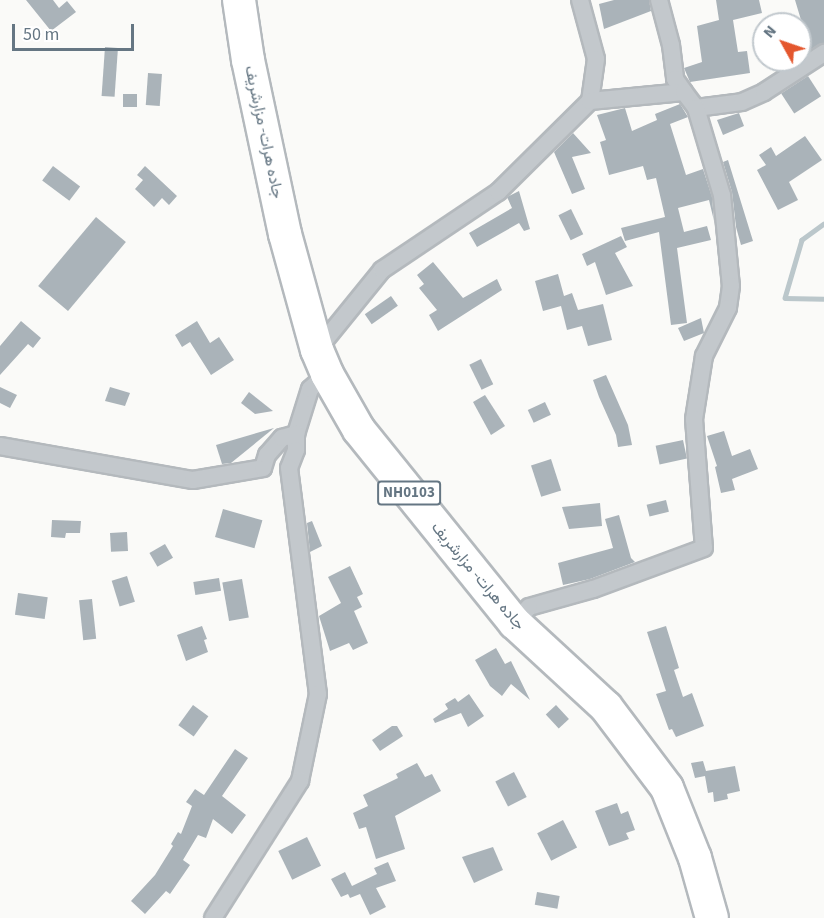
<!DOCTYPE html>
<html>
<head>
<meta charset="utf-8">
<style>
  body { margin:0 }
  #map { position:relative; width:824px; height:918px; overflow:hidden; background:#fafaf8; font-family:"Source Sans 3",Vazirmatn,sans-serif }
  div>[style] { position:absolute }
  .stream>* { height:4.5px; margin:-2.25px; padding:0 2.25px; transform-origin:2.25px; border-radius:2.25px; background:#bbc7cb }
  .building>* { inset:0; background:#aab3b9; transform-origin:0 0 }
  .roads { filter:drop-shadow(2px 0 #b4b9bd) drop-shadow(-2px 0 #b4b9bd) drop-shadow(0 2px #b4b9bd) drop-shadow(0 -2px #b4b9bd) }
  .street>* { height:16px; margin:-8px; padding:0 8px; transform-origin:8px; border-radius:8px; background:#c3c8cc }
  .highway>* { height:32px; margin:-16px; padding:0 16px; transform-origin:16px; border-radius:16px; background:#fff }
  span { translate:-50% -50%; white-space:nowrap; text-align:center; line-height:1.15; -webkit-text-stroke:6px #fff; paint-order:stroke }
  .shield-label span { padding:2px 4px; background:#fff; border:2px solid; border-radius:4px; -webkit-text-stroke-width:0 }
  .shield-label { font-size:15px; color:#657683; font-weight:700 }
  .street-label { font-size:16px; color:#657683 }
  .north { position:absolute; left:752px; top:12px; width:60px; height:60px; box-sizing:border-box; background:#fff; border:2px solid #c1c8cd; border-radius:50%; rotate:310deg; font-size:16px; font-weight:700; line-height:24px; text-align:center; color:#657683 }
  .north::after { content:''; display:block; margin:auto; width:21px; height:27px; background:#e4572e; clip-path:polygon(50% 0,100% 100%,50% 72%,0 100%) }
  .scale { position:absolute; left:12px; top:24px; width:122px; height:27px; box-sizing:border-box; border:3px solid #657683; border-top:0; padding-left:8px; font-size:18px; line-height:21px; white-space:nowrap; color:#657683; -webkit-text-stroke:4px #fff; paint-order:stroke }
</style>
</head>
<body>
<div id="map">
  <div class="stream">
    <i style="left:824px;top:224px;width:27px;rotate:144deg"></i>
    <i style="left:802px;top:240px;width:60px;rotate:106.3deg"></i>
    <i style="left:785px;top:298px;width:39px;rotate:1deg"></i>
  </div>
  <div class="building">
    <i style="clip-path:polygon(26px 0,53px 0,59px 8px,67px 1px,76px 12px,51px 31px)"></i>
    <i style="clip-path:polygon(614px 0,649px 0,651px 11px,604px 29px,599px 4px)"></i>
    <i style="clip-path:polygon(716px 0,759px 0,762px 13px,733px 20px,738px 52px,747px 51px,750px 73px,690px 82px,684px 68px,702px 62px,697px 26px,719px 20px)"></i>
    <i style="clip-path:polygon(795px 0,824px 0,824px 43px,800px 56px,800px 42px,807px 40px)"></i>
    <i style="left:105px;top:47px;width:13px;height:49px;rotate:4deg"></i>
    <i style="left:148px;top:73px;width:14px;height:32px;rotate:4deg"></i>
    <i style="left:808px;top:76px;width:24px;height:32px;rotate:57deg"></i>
    <i style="left:123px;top:94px;width:14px;height:13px"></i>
    <i style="clip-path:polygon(680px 104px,688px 117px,670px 124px,686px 175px,703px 169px,712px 197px,714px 221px,709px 200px,678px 208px,684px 232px,707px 226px,711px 240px,677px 248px,687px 323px,671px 325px,659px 232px,625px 241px,621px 228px,665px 217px,656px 178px,647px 180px,643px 166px,609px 175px,600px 142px,606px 140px,597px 115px,625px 108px,632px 131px,657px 120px,655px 114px)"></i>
    <i style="clip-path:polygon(739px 113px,744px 126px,723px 135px,717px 120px)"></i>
    <i style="clip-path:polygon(573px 133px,591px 153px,572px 157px,585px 189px,572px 194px,554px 152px)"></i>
    <i style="clip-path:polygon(805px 136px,822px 160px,789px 182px,798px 200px,778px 210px,757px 170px,766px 165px,759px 155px,771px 147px,776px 156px)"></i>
    <i style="clip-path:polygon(728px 160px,753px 241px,741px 245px,736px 227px,732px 192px,723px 162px)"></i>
    <i style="left:53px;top:166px;width:34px;height:18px;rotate:37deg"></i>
    <i style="clip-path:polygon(145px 166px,177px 196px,169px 205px,162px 198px,154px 207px,135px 189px,143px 180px,137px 175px)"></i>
    <i style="clip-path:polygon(519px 191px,530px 229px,524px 231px,519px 223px,477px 247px,469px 233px,512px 208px,507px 197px)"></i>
    <i style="left:571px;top:209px;width:28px;height:14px;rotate:64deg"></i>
    <i style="left:96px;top:217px;width:39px;height:90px;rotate:40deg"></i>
    <i style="clip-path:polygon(621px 236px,627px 247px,615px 253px,633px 286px,606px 295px,595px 262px,587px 266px,582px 254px)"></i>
    <i style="clip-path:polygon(433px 262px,463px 298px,497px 279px,502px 290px,438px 331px,429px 315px,437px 310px,419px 288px,424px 284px,417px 275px)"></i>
    <i style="clip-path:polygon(558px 274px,564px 296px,572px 293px,578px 310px,603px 304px,612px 340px,588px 346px,582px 326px,567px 330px,561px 306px,543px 311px,535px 281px)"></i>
    <i style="left:391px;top:296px;width:12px;height:32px;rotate:55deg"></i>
    <i style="clip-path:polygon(701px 318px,704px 333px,684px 341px,678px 328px)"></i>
    <i style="clip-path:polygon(21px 321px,41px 338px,33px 348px,28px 344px,0 375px,0 346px)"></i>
    <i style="clip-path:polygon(197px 321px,210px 343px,219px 337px,234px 360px,211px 375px,190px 342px,182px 347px,175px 335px)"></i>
    <i style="left:481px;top:359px;width:28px;height:13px;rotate:64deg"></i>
    <i style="clip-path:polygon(606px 375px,628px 425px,632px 445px,618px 447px,616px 435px,599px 397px,593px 380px)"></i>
    <i style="clip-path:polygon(0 387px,17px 395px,10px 408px,0 403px)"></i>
    <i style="clip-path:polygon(110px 387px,130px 393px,125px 406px,105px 401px)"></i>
    <i style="clip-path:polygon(249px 392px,273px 411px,255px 414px,241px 403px)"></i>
    <i style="clip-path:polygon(485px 395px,505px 426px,491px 435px,473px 402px)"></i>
    <i style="left:545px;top:402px;width:14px;height:19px;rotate:65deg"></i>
    <i style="clip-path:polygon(274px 428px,231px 463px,222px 464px,216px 445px)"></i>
    <i style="clip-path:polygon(724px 431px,732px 456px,750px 449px,758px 469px,732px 479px,735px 490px,721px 493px,715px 467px,717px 466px,707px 436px)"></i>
    <i style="left:683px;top:440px;width:19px;height:28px;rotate:78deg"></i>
    <i style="left:551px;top:459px;width:33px;height:21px;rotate:72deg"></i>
    <i style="left:666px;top:500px;width:12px;height:20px;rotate:76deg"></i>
    <i style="clip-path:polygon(600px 503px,602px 526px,569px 529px,562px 507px)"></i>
    <i style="left:223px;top:509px;width:41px;height:29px;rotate:16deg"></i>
    <i style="clip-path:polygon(619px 515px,631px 558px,635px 562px,590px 579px,563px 585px,558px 563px,613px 548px,605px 519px)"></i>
    <i style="clip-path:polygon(52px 520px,81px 521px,80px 533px,66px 533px,65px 538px,51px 537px)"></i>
    <i style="clip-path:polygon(312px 521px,322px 546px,310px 552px,307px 523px)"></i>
    <i style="left:127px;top:532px;width:19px;height:17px;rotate:87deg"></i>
    <i style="left:165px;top:544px;width:16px;height:18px;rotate:60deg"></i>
    <i style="clip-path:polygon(350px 566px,363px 594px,357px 597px,362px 607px,354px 611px,368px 643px,353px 650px,349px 643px,330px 651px,319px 616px,341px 603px,328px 577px)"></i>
    <i style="left:127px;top:576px;width:27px;height:16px;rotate:73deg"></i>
    <i style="left:219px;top:578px;width:13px;height:26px;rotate:81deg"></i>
    <i style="left:242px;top:579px;width:39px;height:20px;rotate:80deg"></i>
    <i style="left:18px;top:593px;width:30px;height:22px;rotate:8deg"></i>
    <i style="left:92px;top:599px;width:40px;height:13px;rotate:84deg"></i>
    <i style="clip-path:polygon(202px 626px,207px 639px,204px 640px,208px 652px,186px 661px,177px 635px)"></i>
    <i style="clip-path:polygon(666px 626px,679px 668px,674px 670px,683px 697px,692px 693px,704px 726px,676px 737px,672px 729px,669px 730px,656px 694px,666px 691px,647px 632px)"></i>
    <i style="clip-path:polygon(496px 648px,505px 664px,511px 661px,530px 700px,511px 684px,502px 696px,490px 686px,475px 660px)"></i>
    <i style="clip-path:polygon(469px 694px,484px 716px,468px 727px,461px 713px,435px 723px,433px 719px,448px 709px,445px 704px,455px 698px,458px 702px)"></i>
    <i style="left:193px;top:705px;width:19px;height:25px;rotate:36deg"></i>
    <i style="left:556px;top:705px;width:19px;height:14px;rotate:47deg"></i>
    <i style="clip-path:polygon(392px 726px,397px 726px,403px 736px,380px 751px,372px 740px)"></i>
    <i style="clip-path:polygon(235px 749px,248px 758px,222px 796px,246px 815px,232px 834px,213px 819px,206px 838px,198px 835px,183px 860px,190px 865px,170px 894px,166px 891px,145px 914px,131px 901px,155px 875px,173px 846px,171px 844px,178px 832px,181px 834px,192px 806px,186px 802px,195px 789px,204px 795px)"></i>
    <i style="clip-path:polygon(703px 761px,706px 771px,735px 766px,740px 791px,727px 794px,728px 799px,714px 802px,713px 792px,708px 793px,705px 776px,695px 778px,691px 763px)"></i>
    <i style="clip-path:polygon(417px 763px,425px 777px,432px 774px,441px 791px,395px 816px,405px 849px,376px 859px,366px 827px,359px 829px,353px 813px,368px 806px,363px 795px,398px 778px,396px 774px)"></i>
    <i style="left:514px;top:772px;width:28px;height:21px;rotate:63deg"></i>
    <i style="clip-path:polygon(617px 803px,621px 814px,628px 811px,635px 830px,626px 833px,629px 839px,609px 846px,595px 811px)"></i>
    <i style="left:563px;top:820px;width:31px;height:29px;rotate:63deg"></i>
    <i style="left:307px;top:837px;width:32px;height:32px;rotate:64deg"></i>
    <i style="clip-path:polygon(493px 847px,503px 870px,474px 883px,462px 857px)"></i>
    <i style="clip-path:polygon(388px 862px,396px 881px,376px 888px,386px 907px,370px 915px,360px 894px,350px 898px,348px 894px,341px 897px,331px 879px,345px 872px,352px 886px,377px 874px,374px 868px)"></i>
    <i style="left:537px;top:892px;width:23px;height:13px;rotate:10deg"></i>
  </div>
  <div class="roads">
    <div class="street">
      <i style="left:580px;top:0;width:61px;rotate:74.8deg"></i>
      <i style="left:596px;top:59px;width:42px;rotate:98.1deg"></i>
      <i style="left:659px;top:0;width:47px;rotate:75.1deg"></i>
      <i style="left:671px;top:45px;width:34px;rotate:83deg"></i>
      <i style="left:675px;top:79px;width:16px;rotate:55deg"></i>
      <i style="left:696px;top:108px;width:46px;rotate:-7.4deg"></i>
      <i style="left:742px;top:102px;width:24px;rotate:-24deg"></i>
      <i style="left:764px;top:92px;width:72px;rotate:-33deg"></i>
      <i style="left:317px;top:350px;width:103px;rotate:-50.9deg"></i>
      <i style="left:382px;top:270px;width:140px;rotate:-33.9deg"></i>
      <i style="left:498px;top:192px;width:129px;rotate:-44.7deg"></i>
      <i style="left:590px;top:101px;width:94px;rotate:-5.5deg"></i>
      <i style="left:684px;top:92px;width:20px;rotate:53deg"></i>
      <i style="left:696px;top:108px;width:91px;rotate:73.4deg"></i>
      <i style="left:722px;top:195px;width:91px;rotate:84.4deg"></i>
      <i style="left:731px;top:286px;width:22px;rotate:98deg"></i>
      <i style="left:728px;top:308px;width:54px;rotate:116.6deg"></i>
      <i style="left:704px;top:356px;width:64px;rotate:99deg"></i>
      <i style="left:694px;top:419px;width:129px;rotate:85.6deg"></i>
      <i style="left:704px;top:548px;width:118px;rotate:159.7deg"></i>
      <i style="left:593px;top:589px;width:66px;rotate:164.3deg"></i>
      <i style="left:529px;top:607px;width:21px;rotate:131deg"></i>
      <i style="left:296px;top:434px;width:47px;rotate:-72.7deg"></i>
      <i style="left:310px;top:389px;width:23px;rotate:-41deg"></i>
      <i style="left:0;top:446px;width:196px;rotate:10deg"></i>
      <i style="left:193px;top:480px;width:71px;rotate:-9.7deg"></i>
      <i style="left:263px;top:468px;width:14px;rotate:-73deg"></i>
      <i style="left:267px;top:455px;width:23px;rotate:-49deg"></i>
      <i style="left:282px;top:438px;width:15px;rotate:-16deg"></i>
      <i style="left:296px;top:434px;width:16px;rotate:90deg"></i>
      <i style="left:296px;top:450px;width:19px;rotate:111deg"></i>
      <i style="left:289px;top:468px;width:228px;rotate:82.7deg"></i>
      <i style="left:318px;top:694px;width:89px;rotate:101.7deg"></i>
      <i style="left:300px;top:781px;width:162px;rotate:122.4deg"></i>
    </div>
    <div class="highway">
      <i style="left:239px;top:0;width:61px;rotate:81.5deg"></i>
      <i style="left:248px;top:60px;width:178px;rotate:78deg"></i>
      <i style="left:285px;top:234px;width:120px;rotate:74.6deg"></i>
      <i style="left:317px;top:350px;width:26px;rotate:67deg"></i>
      <i style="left:327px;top:374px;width:64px;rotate:60.3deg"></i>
      <i style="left:359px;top:430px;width:248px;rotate:51.1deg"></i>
      <i style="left:515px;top:623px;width:124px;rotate:42.7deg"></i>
      <i style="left:606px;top:707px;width:101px;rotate:53deg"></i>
      <i style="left:667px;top:788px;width:75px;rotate:68.2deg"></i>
      <i style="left:695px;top:858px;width:62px;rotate:74.2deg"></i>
    </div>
  </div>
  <div class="shield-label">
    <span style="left:409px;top:493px">NH0103</span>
  </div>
  <div class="street-label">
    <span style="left:264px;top:132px;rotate:78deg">جاده هرات- مزارشریف</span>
    <span style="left:478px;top:576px;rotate:50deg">جاده هرات- مزارشریف</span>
  </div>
  <div class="north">N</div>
  <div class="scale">50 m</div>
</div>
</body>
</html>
